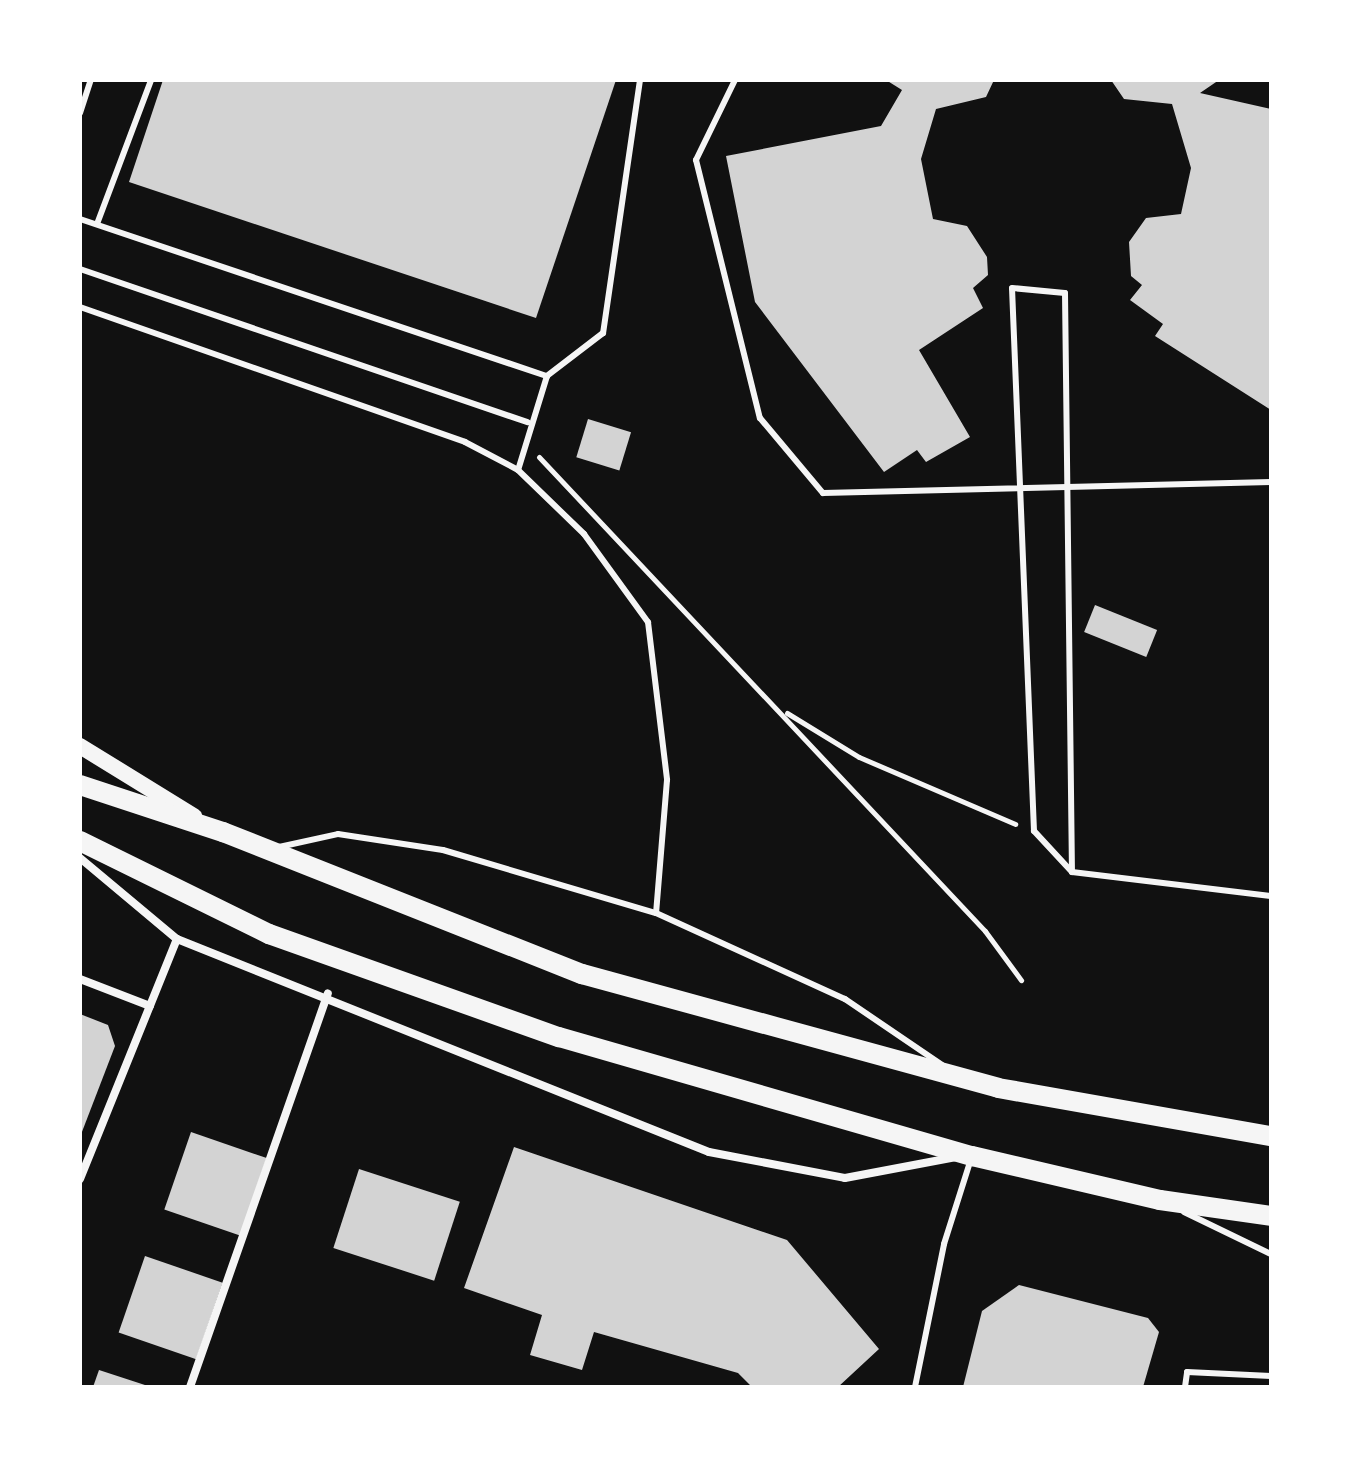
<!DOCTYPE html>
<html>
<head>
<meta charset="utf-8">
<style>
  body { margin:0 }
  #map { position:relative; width:1351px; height:1467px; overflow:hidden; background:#111; font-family:"Open Sans",sans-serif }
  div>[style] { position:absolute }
  .building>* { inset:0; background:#d3d3d3; transform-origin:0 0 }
  .path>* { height:5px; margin:-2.5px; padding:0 2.5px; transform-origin:2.5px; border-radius:2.5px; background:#f5f5f5 }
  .service>* { height:6px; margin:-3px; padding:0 3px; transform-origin:3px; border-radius:3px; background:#f5f5f5 }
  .minor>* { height:8px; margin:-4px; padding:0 4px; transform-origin:4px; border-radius:4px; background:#f5f5f5 }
  .secondary>* { height:16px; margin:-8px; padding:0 8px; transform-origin:8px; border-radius:8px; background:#f5f5f5 }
  .primary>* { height:20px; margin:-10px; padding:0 10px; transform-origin:10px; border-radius:10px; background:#f5f5f5 }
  span { translate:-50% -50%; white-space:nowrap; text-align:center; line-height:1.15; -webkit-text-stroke:8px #fff; paint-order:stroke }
  .frame { position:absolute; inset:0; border:82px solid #fff; pointer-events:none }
</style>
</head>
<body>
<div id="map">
  <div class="building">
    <i style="clip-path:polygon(163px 80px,616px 80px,536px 318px,129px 182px)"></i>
    <i style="clip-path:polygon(886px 80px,994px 80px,986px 97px,936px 109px,921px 159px,933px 219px,967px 226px,987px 257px,988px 275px,973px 288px,983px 308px,919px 350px,970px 437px,926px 462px,917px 450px,884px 472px,755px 302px,726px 156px,881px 126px,902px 90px)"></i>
    <i style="clip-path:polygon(1111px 80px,1219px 80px,1200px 93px,1271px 109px,1271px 410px,1155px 336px,1163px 324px,1130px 300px,1142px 285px,1131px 276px,1129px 242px,1146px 218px,1181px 214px,1191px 168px,1172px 104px,1124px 99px)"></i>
    <i style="left:588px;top:419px;width:45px;height:40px;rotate:17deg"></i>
    <i style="left:1095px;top:605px;width:67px;height:29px;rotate:22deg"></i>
    <i style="clip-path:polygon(80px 1014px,108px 1025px,115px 1046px,80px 1137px)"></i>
    <i style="left:191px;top:1132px;width:80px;height:82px;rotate:19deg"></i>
    <i style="clip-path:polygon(514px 1147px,787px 1240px,879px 1349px,838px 1387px,752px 1387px,738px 1373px,594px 1332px,582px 1370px,530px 1355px,542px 1315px,464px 1288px)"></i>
    <i style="left:359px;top:1169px;width:106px;height:83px;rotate:18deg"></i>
    <i style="left:145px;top:1256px;width:82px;height:81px;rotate:19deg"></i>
    <i style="clip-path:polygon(1019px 1285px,1148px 1318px,1159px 1332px,1143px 1387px,963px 1387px,982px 1311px)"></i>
    <i style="clip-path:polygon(99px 1370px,148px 1386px,148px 1387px,93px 1387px)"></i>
  </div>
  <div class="path">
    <i style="left:539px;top:457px;width:651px;rotate:46.74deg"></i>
    <i style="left:985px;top:931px;width:61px;rotate:53.7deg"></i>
    <i style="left:787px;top:713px;width:84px;rotate:31.4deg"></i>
    <i style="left:859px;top:757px;width:170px;rotate:23.2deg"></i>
  </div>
  <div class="service">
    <i style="left:640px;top:80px;width:256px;rotate:98.3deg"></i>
    <i style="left:603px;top:333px;width:71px;rotate:142.5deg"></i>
    <i style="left:547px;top:376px;width:98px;rotate:107.1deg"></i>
    <i style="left:518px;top:470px;width:92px;rotate:44.1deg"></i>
    <i style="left:584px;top:534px;width:109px;rotate:54deg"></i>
    <i style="left:648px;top:622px;width:159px;rotate:83.1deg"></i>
    <i style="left:667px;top:780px;width:133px;rotate:94.7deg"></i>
    <i style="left:735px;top:80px;width:89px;rotate:116deg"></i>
    <i style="left:696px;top:160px;width:266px;rotate:76.1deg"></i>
    <i style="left:760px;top:418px;width:98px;rotate:50deg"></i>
    <i style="left:823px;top:493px;width:448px;rotate:-1.4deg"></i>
    <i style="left:80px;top:113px;width:35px;rotate:-72deg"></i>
    <i style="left:80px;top:219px;width:493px;rotate:18.6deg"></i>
    <i style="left:97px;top:224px;width:154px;rotate:-69.4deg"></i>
    <i style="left:80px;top:269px;width:473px;rotate:18.9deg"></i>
    <i style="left:80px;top:307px;width:408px;rotate:19.3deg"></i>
    <i style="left:465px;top:442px;width:60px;rotate:27.8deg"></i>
    <i style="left:279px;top:847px;width:60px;rotate:-12.4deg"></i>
    <i style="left:338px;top:834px;width:106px;rotate:8.7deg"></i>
    <i style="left:443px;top:850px;width:222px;rotate:16.5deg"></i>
    <i style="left:656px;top:913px;width:208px;rotate:24.5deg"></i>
    <i style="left:845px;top:999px;width:117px;rotate:34.2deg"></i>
    <i style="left:1072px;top:872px;width:56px;rotate:-132.8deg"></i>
    <i style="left:1034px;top:831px;width:543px;rotate:-92.32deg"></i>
    <i style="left:1012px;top:288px;width:53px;rotate:5.4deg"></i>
    <i style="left:1065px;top:293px;width:579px;rotate:89.31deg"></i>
    <i style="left:1072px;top:872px;width:200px;rotate:6.9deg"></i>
    <i style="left:1184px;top:1212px;width:97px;rotate:25.8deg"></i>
    <i style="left:915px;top:1387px;width:146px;rotate:-78.5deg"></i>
    <i style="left:944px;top:1244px;width:89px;rotate:-72.4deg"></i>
    <i style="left:1185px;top:1387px;width:15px;rotate:-82deg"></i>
    <i style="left:1187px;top:1372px;width:84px;rotate:2.7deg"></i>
  </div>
  <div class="minor">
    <i style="left:80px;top:858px;width:126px;rotate:39.9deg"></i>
    <i style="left:177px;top:939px;width:573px;rotate:21.82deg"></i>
    <i style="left:709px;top:1152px;width:138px;rotate:10.8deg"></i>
    <i style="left:845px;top:1178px;width:113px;rotate:-10.7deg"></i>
    <i style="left:80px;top:979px;width:75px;rotate:21.1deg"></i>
    <i style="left:80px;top:1179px;width:259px;rotate:-68deg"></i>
    <i style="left:190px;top:1387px;width:417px;rotate:-70.7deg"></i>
  </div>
  <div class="secondary">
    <i style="left:80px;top:746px;width:134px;rotate:31.6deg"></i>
  </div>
  <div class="primary">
    <i style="left:80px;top:785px;width:151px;rotate:18.2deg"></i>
    <i style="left:223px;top:832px;width:386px;rotate:21.6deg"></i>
    <i style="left:582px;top:974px;width:431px;rotate:15.3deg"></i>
    <i style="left:998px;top:1088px;width:277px;rotate:10deg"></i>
    <i style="left:80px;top:841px;width:211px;rotate:26.2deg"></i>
    <i style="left:269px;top:934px;width:308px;rotate:19.6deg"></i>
    <i style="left:559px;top:1037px;width:430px;rotate:16.1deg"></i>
    <i style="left:972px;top:1156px;width:193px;rotate:13.2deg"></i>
    <i style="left:1160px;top:1200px;width:112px;rotate:8.2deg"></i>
  </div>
  <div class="frame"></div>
</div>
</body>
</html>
